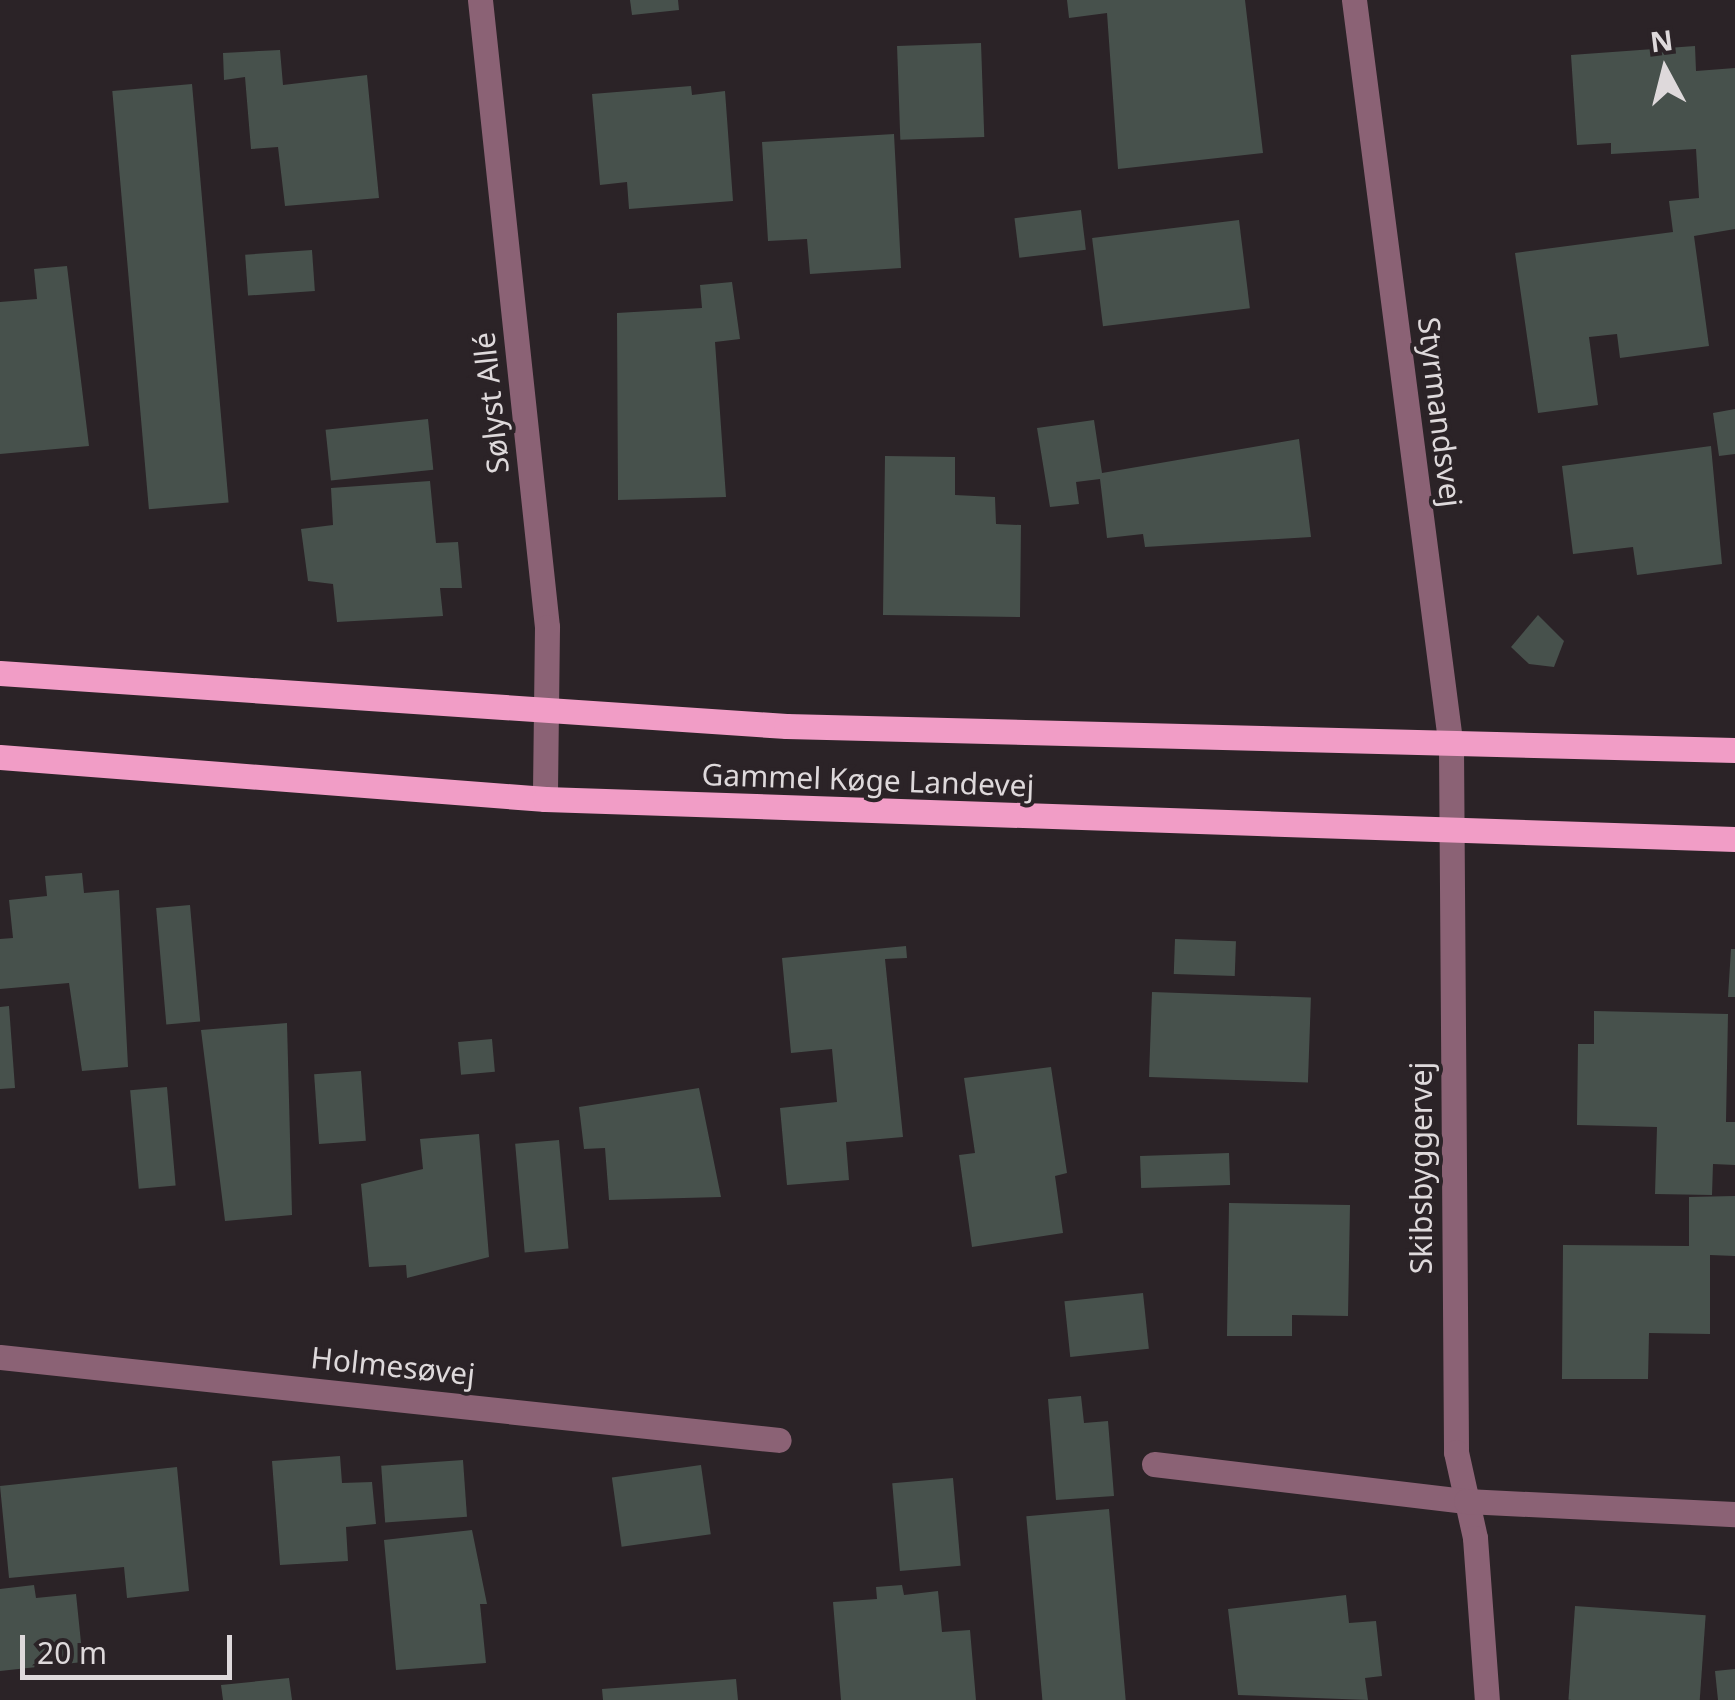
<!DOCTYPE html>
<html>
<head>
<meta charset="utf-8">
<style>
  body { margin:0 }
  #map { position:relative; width:1735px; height:1700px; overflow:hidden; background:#2b2327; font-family:"Noto Sans",sans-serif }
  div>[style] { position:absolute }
  .building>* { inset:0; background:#47514c; transform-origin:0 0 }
  .minor>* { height:25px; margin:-12.5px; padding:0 12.5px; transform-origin:12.5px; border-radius:12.5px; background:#8b6275 }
  .major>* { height:25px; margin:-12.5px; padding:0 12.5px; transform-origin:12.5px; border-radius:12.5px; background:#f19dc6 }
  span { translate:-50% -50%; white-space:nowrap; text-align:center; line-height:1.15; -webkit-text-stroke:8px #2b2327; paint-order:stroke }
  .street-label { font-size:30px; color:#ded9db }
  .north { position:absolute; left:1615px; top:20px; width:100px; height:100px; -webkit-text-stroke:8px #2b2327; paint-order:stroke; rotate:353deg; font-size:28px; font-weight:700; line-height:40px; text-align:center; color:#ded9db }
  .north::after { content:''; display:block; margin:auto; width:35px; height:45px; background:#ded9db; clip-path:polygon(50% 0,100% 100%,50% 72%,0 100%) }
  .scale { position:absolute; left:20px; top:1635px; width:212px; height:45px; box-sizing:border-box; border:5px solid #ded9db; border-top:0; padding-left:12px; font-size:30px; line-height:35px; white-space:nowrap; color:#ded9db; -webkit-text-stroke:8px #2b2327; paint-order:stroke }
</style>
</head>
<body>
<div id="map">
  <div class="building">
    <i style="clip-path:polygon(630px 0,678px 0,679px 10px,632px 15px)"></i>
    <i style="clip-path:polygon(1067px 0,1245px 0,1263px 153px,1118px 169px,1107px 13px,1069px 18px)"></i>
    <i style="left:981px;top:43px;width:94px;height:84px;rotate:88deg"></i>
    <i style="clip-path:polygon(1695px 46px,1696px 71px,1735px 68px,1735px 229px,1694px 236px,1709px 346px,1620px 358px,1617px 334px,1589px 337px,1598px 405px,1538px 413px,1515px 253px,1673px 232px,1669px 201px,1699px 198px,1696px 149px,1611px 154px,1611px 143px,1577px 145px,1571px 55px)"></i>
    <i style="clip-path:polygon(280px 50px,283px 85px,367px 75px,379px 198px,285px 206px,278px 147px,251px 149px,245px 77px,224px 80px,223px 53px)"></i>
    <i style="left:192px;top:84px;width:420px;height:80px;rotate:85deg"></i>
    <i style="clip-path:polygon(691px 86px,692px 95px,725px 91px,733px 201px,629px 209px,627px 182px,600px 185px,592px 94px)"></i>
    <i style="clip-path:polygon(894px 134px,901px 268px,810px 274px,807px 239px,768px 241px,762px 142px)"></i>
    <i style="left:1081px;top:210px;width:40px;height:67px;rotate:83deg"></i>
    <i style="left:1239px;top:220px;width:89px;height:148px;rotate:83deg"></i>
    <i style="left:312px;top:250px;width:41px;height:67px;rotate:86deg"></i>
    <i style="clip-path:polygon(67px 266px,89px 446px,0 454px,0 302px,37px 299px,34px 269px)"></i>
    <i style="clip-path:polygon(732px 282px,740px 339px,715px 342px,726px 497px,618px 500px,617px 313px,702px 308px,700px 285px)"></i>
    <i style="clip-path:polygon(1735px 409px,1735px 454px,1719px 456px,1713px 413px)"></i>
    <i style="left:428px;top:419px;width:51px;height:103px;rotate:84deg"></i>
    <i style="clip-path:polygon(1094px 420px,1102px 473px,1299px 439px,1311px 537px,1145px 547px,1143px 534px,1107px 538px,1100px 479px,1076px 482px,1079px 504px,1050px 507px,1037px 428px)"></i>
    <i style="clip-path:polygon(1711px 446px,1722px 564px,1637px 575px,1633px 547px,1573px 554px,1562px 466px)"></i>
    <i style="clip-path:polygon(885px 456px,955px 457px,955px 495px,995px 497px,996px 524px,1021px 525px,1020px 617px,883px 615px)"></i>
    <i style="clip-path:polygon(430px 481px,436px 543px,458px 542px,462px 588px,440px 588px,443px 616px,337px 622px,333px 584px,308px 581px,301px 529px,333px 525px,331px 488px)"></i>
    <i style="clip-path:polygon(1538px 615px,1564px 641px,1554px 667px,1529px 664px,1511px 647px)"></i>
    <i style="clip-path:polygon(82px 873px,84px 893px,119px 890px,128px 1067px,82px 1071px,69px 983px,0 989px,0 939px,13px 938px,9px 900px,47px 896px,45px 876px)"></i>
    <i style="left:190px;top:905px;width:117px;height:34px;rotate:85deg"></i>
    <i style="left:1175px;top:939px;width:61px;height:35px;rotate:2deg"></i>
    <i style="clip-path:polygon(906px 946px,907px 958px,885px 959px,903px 1137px,846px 1142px,849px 1180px,787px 1185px,780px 1108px,837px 1102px,832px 1049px,791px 1053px,782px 958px)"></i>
    <i style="clip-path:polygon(1731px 949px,1735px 949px,1735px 997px,1728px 997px)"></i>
    <i style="left:1152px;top:992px;width:159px;height:85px;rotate:2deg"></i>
    <i style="clip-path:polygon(9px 1006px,15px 1088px,0 1089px,0 1007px)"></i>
    <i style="clip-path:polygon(1594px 1011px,1728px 1014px,1726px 1122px,1735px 1122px,1735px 1165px,1713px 1164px,1712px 1195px,1655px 1194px,1657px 1127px,1577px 1125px,1578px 1044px,1594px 1044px)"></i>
    <i style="clip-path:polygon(287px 1023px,292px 1215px,225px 1221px,201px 1030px)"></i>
    <i style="left:492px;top:1039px;width:33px;height:34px;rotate:85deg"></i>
    <i style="clip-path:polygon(1051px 1067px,1067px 1173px,1055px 1176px,1063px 1233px,972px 1247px,959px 1155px,975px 1153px,964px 1078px)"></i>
    <i style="left:361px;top:1071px;width:70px;height:47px;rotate:86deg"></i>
    <i style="left:167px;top:1087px;width:99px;height:37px;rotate:85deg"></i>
    <i style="clip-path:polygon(699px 1088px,721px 1197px,609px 1200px,605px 1148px,584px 1149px,579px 1107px)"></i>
    <i style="clip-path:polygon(479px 1134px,489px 1257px,407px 1278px,406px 1265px,369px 1267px,361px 1184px,423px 1169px,420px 1139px)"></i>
    <i style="left:559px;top:1140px;width:109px;height:44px;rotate:85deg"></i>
    <i style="left:1229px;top:1153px;width:32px;height:89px;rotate:88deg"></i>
    <i style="clip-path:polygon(1735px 1196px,1735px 1256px,1710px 1255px,1710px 1334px,1649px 1333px,1648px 1379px,1562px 1379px,1563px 1245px,1689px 1246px,1689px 1197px)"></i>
    <i style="clip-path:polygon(1229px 1203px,1350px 1205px,1348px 1316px,1292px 1315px,1292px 1336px,1227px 1336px)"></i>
    <i style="left:1143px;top:1293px;width:56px;height:79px;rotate:84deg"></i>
    <i style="clip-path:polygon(1081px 1396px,1084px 1423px,1108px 1421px,1114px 1496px,1056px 1500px,1048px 1399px)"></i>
    <i style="clip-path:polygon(340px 1456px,342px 1483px,372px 1482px,376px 1524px,346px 1527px,348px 1561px,280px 1565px,272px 1461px)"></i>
    <i style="left:463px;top:1460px;width:57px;height:82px;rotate:86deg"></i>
    <i style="left:701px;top:1465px;width:70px;height:90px;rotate:82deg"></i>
    <i style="clip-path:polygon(177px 1467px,189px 1591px,127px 1598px,124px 1567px,9px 1578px,0 1486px)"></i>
    <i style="left:953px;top:1478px;width:88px;height:61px;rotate:85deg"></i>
    <i style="left:1109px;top:1509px;width:192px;height:83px;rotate:85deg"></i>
    <i style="clip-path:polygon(472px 1530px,487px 1604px,480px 1604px,486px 1663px,396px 1670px,384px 1540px)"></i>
    <i style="clip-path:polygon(34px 1585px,36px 1598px,76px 1594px,83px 1662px,0 1671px,0 1589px)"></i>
    <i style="clip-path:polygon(902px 1585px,904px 1595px,938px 1591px,942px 1632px,970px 1630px,976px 1700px,841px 1700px,833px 1602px,877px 1599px,876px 1587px)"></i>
    <i style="clip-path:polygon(1346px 1595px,1349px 1623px,1376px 1621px,1382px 1676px,1365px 1678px,1368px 1700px,1238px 1695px,1228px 1609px)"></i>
    <i style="left:1575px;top:1606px;width:131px;height:94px;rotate:4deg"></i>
    <i style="clip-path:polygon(1735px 1669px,1735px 1700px,1718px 1700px,1715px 1671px)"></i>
    <i style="clip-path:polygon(289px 1678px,292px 1700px,223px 1700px,221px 1685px)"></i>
    <i style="clip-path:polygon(736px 1679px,738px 1700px,603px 1700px,602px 1689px)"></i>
  </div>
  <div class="minor">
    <i style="left:480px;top:0;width:631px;rotate:83.9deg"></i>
    <i style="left:547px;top:627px;width:172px;rotate:90.7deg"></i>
    <i style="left:1354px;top:0;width:754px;rotate:82.61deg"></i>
    <i style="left:1451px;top:748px;width:704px;rotate:89.59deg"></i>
    <i style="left:1456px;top:1452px;width:88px;rotate:77.5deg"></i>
    <i style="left:1475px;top:1538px;width:162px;rotate:85.8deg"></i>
    <i style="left:0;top:1357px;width:783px;rotate:6.08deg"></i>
    <i style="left:1154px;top:1464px;width:314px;rotate:6.8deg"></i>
    <i style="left:1466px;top:1501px;width:269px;rotate:2.8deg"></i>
  </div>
  <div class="major">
    <i style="left:0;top:673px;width:788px;rotate:3.86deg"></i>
    <i style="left:786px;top:726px;width:949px;rotate:1.45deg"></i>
    <i style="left:0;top:757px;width:547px;rotate:4.41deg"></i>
    <i style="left:545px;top:799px;width:1191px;rotate:1.93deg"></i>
  </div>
  <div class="street-label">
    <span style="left:491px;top:403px;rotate:-96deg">Sølyst Allé</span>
    <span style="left:1440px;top:412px;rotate:83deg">Styrmandsvej</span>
    <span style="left:868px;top:780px;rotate:2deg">Gammel Køge Landevej</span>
    <span style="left:1421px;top:1168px;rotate:-90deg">Skibsbyggervej</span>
    <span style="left:393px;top:1366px;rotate:6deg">Holmesøvej</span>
  </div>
  <div class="north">N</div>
  <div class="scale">20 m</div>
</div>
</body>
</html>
